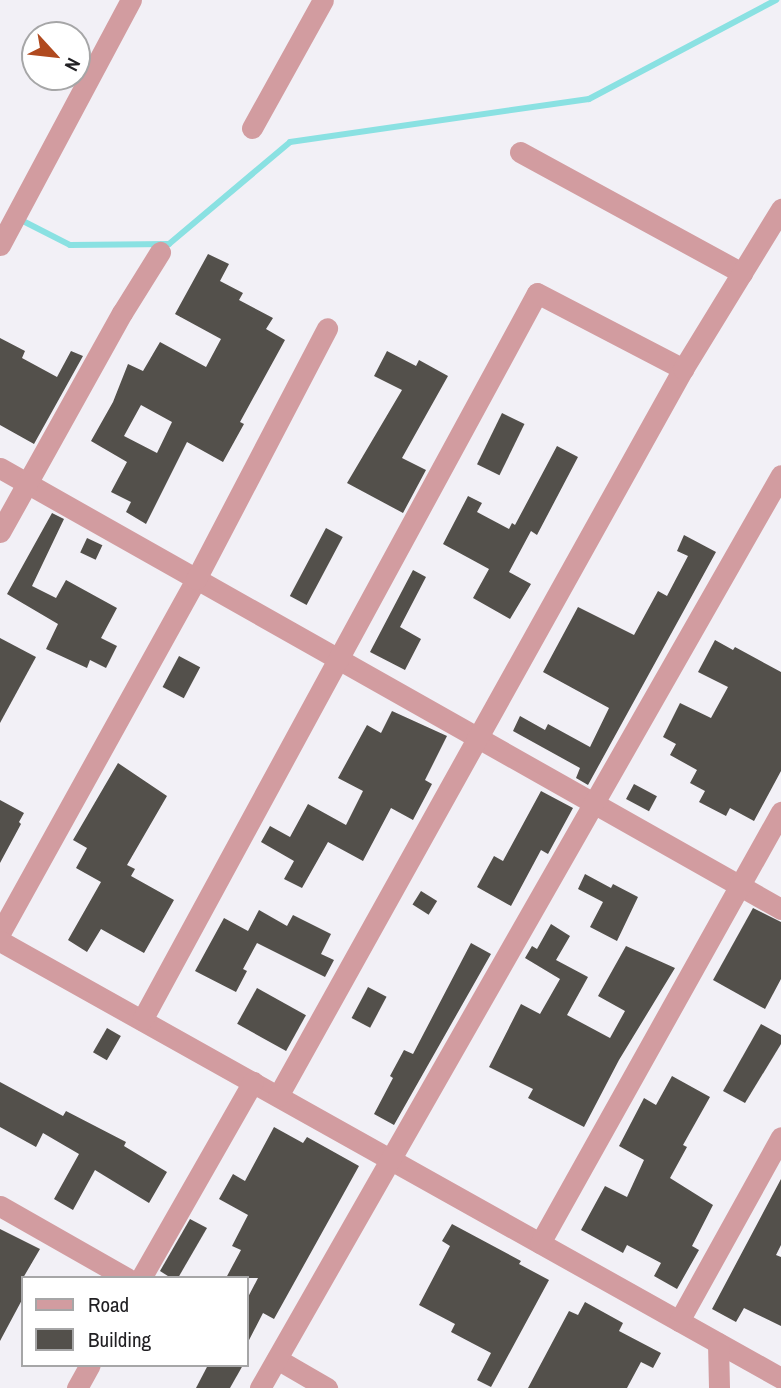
<!DOCTYPE html>
<html>
<head>
<meta charset="utf-8">
<style>
  body { margin:0 }
  #map { position:relative; width:781px; height:1388px; overflow:hidden; background:#f2f0f6; font-family:"Archivo Narrow",sans-serif }
  div>[style] { position:absolute }
  .stream>* { height:6px; margin:-3px; padding:0 3px; transform-origin:3px; border-radius:3px; background:#8ae1e2 }
  .building>* { inset:0; background:#53504b; transform-origin:0 0 }
  .minor>* { height:21px; margin:-10.5px; padding:0 10.5px; transform-origin:10.5px; border-radius:10.5px; background:#d29ca0 }
  span { translate:-50% -50%; white-space:nowrap; text-align:center; line-height:1.15; -webkit-text-stroke:7px #fff; paint-order:stroke }
  .legend { position:absolute; left:21px; top:1276px; width:228px; height:91px; box-sizing:border-box; background:#fff; border:2px solid #a6a6a7; margin:0; padding:9px 12px; list-style:none; font-size:21px; color:#212023 }
  .legend li { display:flex; align-items:center; gap:14px; height:35px }
  .legend b { width:35px; border:2px solid #a6a6a7 }
  .north { position:absolute; left:21px; top:21px; width:70px; height:70px; box-sizing:border-box; background:#fff; border:2px solid #a6a6a7; border-radius:50%; rotate:117deg; font-size:19px; font-weight:700; line-height:28px; text-align:center; color:#212023 }
  .north::after { content:''; display:block; margin:auto; width:24px; height:32px; background:#b04a1f; clip-path:polygon(50% 0,100% 100%,50% 72%,0 100%) }
</style>
</head>
<body>
<div id="map">
  <div class="stream">
    <i style="left:19px;top:219px;width:57px;rotate:27deg"></i>
    <i style="left:70px;top:245px;width:99px;rotate:-0.6deg"></i>
    <i style="left:169px;top:244px;width:158px;rotate:-40.1deg"></i>
    <i style="left:290px;top:142px;width:302px;rotate:-8.2deg"></i>
    <i style="left:589px;top:99px;width:212px;rotate:-27.9deg"></i>
  </div>
  <div class="building">
    <i style="clip-path:polygon(evenodd,208px 254px,229px 264px,220px 281px,243px 293px,239px 300px,273px 318px,266px 329px,285px 340px,240px 422px,244px 424px,223px 462px,187px 442px,146px 524px,126px 512px,131px 502px,111px 492px,127px 462px,91px 441px,113px 402px,128px 364px,143px 371px,160px 342px,206px 367px,221px 339px,175px 314px,208px 254px,141px 405px,172px 422px,157px 453px,124px 436px,141px 405px)"></i>
    <i style="clip-path:polygon(0 338px,25px 351px,22px 358px,57px 377px,71px 351px,83px 356px,34px 444px,0 425px)"></i>
    <i style="clip-path:polygon(387px 351px,416px 366px,419px 360px,448px 376px,402px 458px,426px 470px,403px 513px,347px 483px,402px 390px,374px 376px)"></i>
    <i style="left:502px;top:413px;width:25px;height:57px;rotate:26deg"></i>
    <i style="clip-path:polygon(557px 446px,578px 457px,537px 535px,531px 531px,509px 572px,531px 584px,510px 619px,473px 598px,489px 569px,443px 544px,468px 496px,482px 503px,477px 512px,509px 529px,512px 523px,515px 525px)"></i>
    <i style="clip-path:polygon(52px 513px,64px 519px,32px 586px,56px 598px,66px 580px,117px 608px,101px 638px,117px 646px,106px 668px,90px 660px,87px 668px,46px 649px,58px 624px,7px 594px)"></i>
    <i style="left:326px;top:528px;width:19px;height:77px;rotate:28deg"></i>
    <i style="clip-path:polygon(684px 535px,716px 552px,588px 785px,576px 778px,580px 768px,513px 731px,520px 716px,545px 730px,548px 724px,590px 747px,609px 708px,543px 672px,578px 607px,634px 635px,658px 591px,667px 596px,688px 556px,677px 551px)"></i>
    <i style="left:87px;top:538px;width:17px;height:16px;rotate:25deg"></i>
    <i style="clip-path:polygon(413px 570px,426px 577px,400px 627px,421px 639px,405px 670px,370px 652px)"></i>
    <i style="clip-path:polygon(0 638px,36px 657px,0 723px)"></i>
    <i style="clip-path:polygon(715px 640px,733px 650px,735px 647px,781px 672px,781px 771px,754px 821px,730px 808px,726px 816px,699px 802px,705px 791px,690px 783px,697px 770px,670px 755px,676px 744px,663px 737px,680px 703px,711px 718px,728px 687px,698px 672px)"></i>
    <i style="left:179px;top:656px;width:24px;height:35px;rotate:28deg"></i>
    <i style="clip-path:polygon(392px 711px,447px 736px,425px 780px,432px 784px,413px 820px,391px 808px,363px 861px,328px 842px,302px 888px,284px 879px,294px 861px,261px 842px,270px 826px,290px 837px,308px 804px,346px 825px,363px 791px,338px 778px,367px 725px,381px 733px)"></i>
    <i style="clip-path:polygon(118px 763px,167px 796px,127px 865px,135px 869px,131px 876px,174px 900px,144px 953px,101px 929px,87px 952px,68px 940px,101px 882px,76px 868px,87px 848px,73px 840px)"></i>
    <i style="left:634px;top:784px;width:26px;height:17px;rotate:28deg"></i>
    <i style="clip-path:polygon(541px 791px,573px 808px,548px 854px,541px 850px,511px 906px,477px 887px,494px 856px,503px 861px)"></i>
    <i style="clip-path:polygon(0 800px,24px 813px,19px 822px,21px 824px,0 863px)"></i>
    <i style="clip-path:polygon(585px 874px,611px 888px,613px 884px,638px 897px,617px 941px,590px 927px,603px 902px,578px 889px)"></i>
    <i style="left:421px;top:891px;width:19px;height:16px;rotate:32deg"></i>
    <i style="clip-path:polygon(753px 908px,781px 922px,781px 979px,765px 1009px,713px 980px)"></i>
    <i style="clip-path:polygon(259px 910px,287px 926px,293px 915px,331px 934px,321px 954px,334px 960px,325px 977px,257px 943px,243px 969px,247px 971px,236px 992px,195px 971px,224px 918px,248px 931px)"></i>
    <i style="clip-path:polygon(551px 924px,570px 936px,556px 960px,588px 977px,567px 1015px,610px 1038px,625px 1011px,598px 996px,626px 946px,675px 968px,619px 1060px,584px 1127px,528px 1098px,533px 1089px,489px 1067px,521px 1004px,540px 1014px,560px 979px,525px 958px,532px 946px,537px 949px)"></i>
    <i style="clip-path:polygon(471px 943px,491px 954px,394px 1125px,374px 1114px,393px 1078px,390px 1076px,404px 1050px,413px 1054px)"></i>
    <i style="left:368px;top:987px;width:21px;height:35px;rotate:28deg"></i>
    <i style="left:257px;top:988px;width:56px;height:41px;rotate:29deg"></i>
    <i style="clip-path:polygon(761px 1024px,781px 1035px,781px 1044px,745px 1103px,723px 1091px)"></i>
    <i style="left:107px;top:1028px;width:16px;height:28px;rotate:30deg"></i>
    <i style="clip-path:polygon(672px 1076px,710px 1097px,683px 1145px,687px 1147px,670px 1178px,713px 1205px,692px 1246px,699px 1250px,677px 1289px,654px 1276px,661px 1263px,627px 1245px,623px 1253px,581px 1230px,605px 1186px,627px 1197px,644px 1160px,619px 1146px,644px 1098px,656px 1105px)"></i>
    <i style="clip-path:polygon(0 1082px,63px 1116px,66px 1111px,126px 1142px,124px 1146px,167px 1172px,149px 1203px,95px 1170px,73px 1210px,54px 1199px,79px 1154px,43px 1133px,36px 1147px,0 1127px)"></i>
    <i style="clip-path:polygon(274px 1127px,303px 1143px,307px 1137px,359px 1166px,274px 1319px,263px 1313px,247px 1344px,247px 1299px,258px 1278px,226px 1278px,241px 1250px,232px 1246px,248px 1215px,219px 1199px,233px 1174px,245px 1181px)"></i>
    <i style="clip-path:polygon(781px 1179px,781px 1245px,776px 1255px,781px 1257px,781px 1326px,744px 1308px,736px 1322px,712px 1309px)"></i>
    <i style="clip-path:polygon(190px 1219px,207px 1228px,178px 1278px,171px 1278px,160px 1271px)"></i>
    <i style="clip-path:polygon(452px 1224px,521px 1261px,519px 1264px,549px 1280px,491px 1387px,477px 1380px,491px 1353px,451px 1332px,455px 1324px,419px 1305px,450px 1246px,442px 1241px)"></i>
    <i style="clip-path:polygon(0 1229px,40px 1249px,23px 1278px,23px 1298px,0 1341px)"></i>
    <i style="clip-path:polygon(585px 1302px,623px 1323px,619px 1331px,661px 1353px,653px 1368px,641px 1362px,627px 1388px,528px 1388px,569px 1311px,578px 1315px)"></i>
    <i style="clip-path:polygon(208px 1365px,243px 1365px,230px 1388px,196px 1388px)"></i>
  </div>
  <div class="minor">
    <i style="left:252px;top:128px;width:146px;rotate:-61deg"></i>
    <i style="left:520px;top:152px;width:253px;rotate:28.6deg"></i>
    <i style="left:0;top:245px;width:278px;rotate:-61.9deg"></i>
    <i style="left:0;top:468px;width:897px;rotate:29.45deg"></i>
    <i style="left:0;top:532px;width:251px;rotate:-60.9deg"></i>
    <i style="left:122px;top:313px;width:72px;rotate:-58.1deg"></i>
    <i style="left:0;top:933px;width:405px;rotate:-61deg"></i>
    <i style="left:196px;top:579px;width:283px;rotate:-62.4deg"></i>
    <i style="left:0;top:941px;width:895px;rotate:29.23deg"></i>
    <i style="left:142px;top:1020px;width:827px;rotate:-61.48deg"></i>
    <i style="left:537px;top:293px;width:165px;rotate:27.5deg"></i>
    <i style="left:278px;top:1096px;width:832px;rotate:-60.88deg"></i>
    <i style="left:683px;top:369px;width:188px;rotate:-58.5deg"></i>
    <i style="left:0;top:1206px;width:146px;rotate:29.6deg"></i>
    <i style="left:540px;top:1243px;width:494px;rotate:-60.8deg"></i>
    <i style="left:141px;top:1278px;width:226px;rotate:-60.3deg"></i>
    <i style="left:679px;top:1321px;width:210px;rotate:-61deg"></i>
    <i style="left:718px;top:1343px;width:45px;rotate:88.7deg"></i>
    <i style="left:277px;top:1359px;width:58px;rotate:30.1deg"></i>
    <i style="left:77px;top:1388px;width:26px;rotate:-61deg"></i>
    <i style="left:260px;top:1388px;width:1051px;rotate:-60.29deg"></i>
  </div>
  <ul class="legend">
  <li><b style="height:9px;background:#d29ca0"></b>Road</li>
  <li><b style="height:19px;background:#53504b"></b>Building</li>
  </ul>
  <div class="north">N</div>
</div>
</body>
</html>
